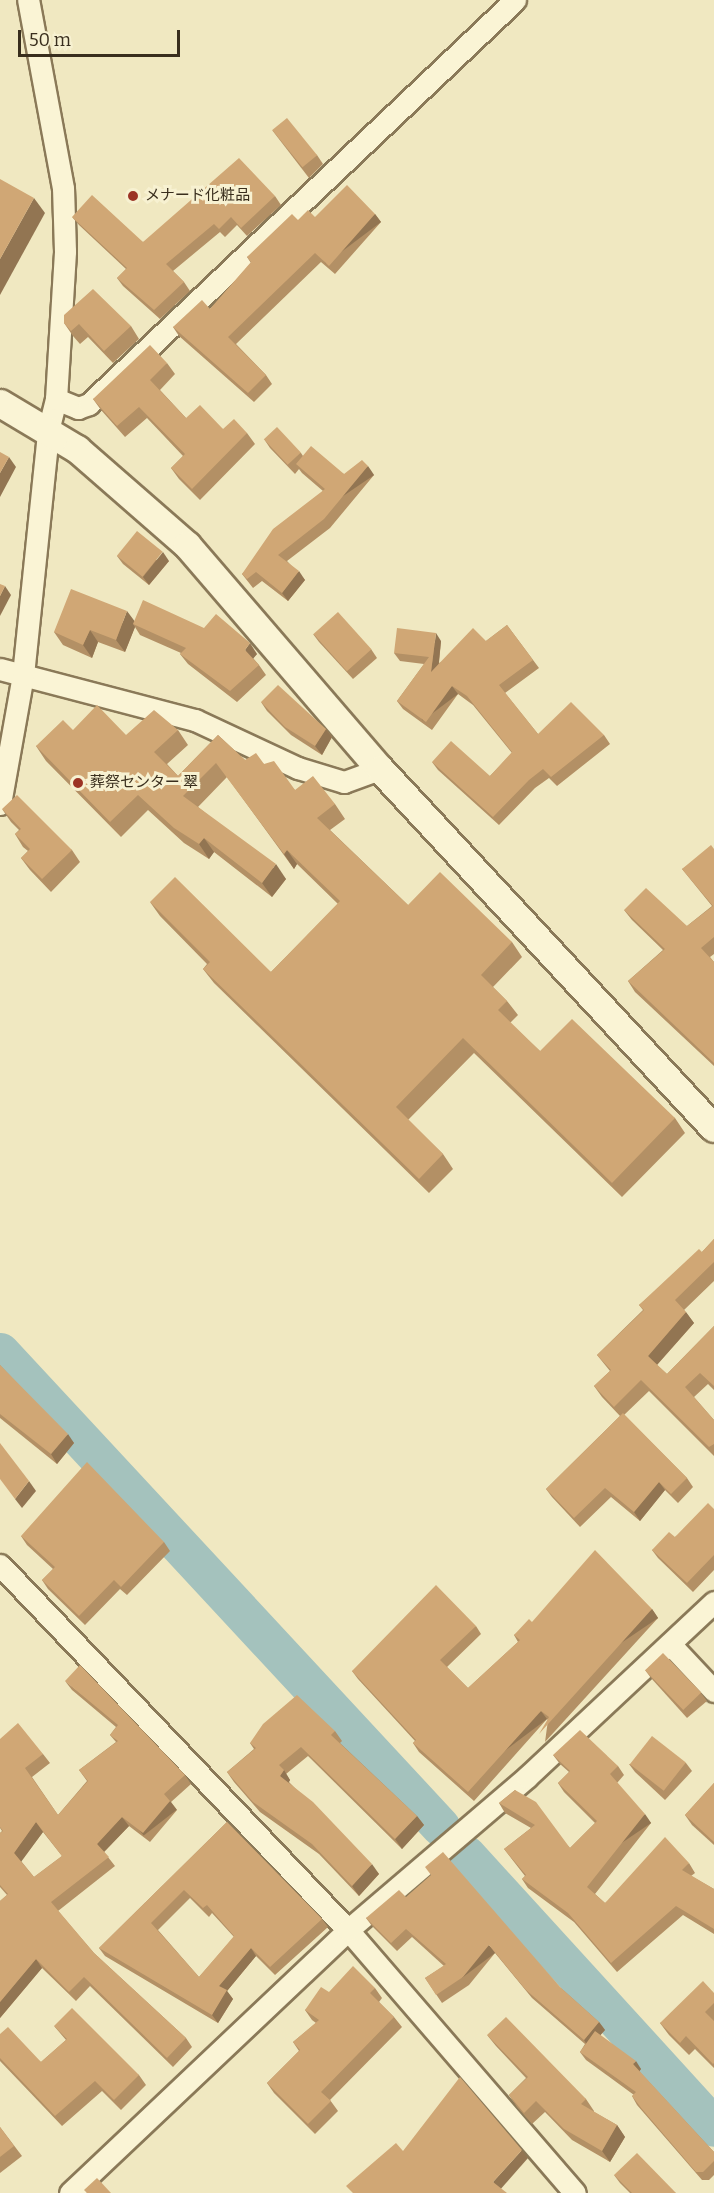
<!DOCTYPE html>
<html>
<head>
<meta charset="utf-8">
<style>
  body { margin:0 }
  #map { position:relative; width:714px; height:2193px; overflow:hidden; background:#f0e8c1; font-family:Bitter,"Noto Sans JP",serif }
  div>[style] { position:absolute }
  .river>* { height:39px; margin:-19.5px; padding:0 19.5px; transform-origin:19.5px; border-radius:19.5px; background:#a4c2bd }
  .roads { filter:drop-shadow(2px 0 #8a7958) drop-shadow(-2px 0 #8a7958) drop-shadow(0 2px #8a7958) drop-shadow(0 -2px #8a7958) }
  .minor>* { height:21px; margin:-10.5px; padding:0 10.5px; transform-origin:10.5px; border-radius:10.5px; background:#faf4d5 }
  .tertiary>* { height:27px; margin:-13.5px; padding:0 13.5px; transform-origin:13.5px; border-radius:13.5px; background:#faf4d5 }
  .wall>* { inset:0; background:#b39065 }
  .shaded-wall>* { inset:0; background:#927552; transform-origin:0 0 }
  .building>* { inset:0; background:#d0a775; transform-origin:0 0 }
  .dots>* { width:16px; height:16px; translate:-50% -50%; box-sizing:border-box; border:3px solid #f7f1d1; border-radius:50% }
  span { translate:-50% -50%; white-space:nowrap; text-align:center; line-height:1.15; -webkit-text-stroke:6px #f7f1d1; paint-order:stroke }
  .poi-label { font-size:15px; color:#392e1d }
  .left { translate:0 -50%; text-align:left }
  .scale { position:absolute; left:18px; top:30px; width:162px; height:27px; box-sizing:border-box; border:3px solid #392e1d; border-top:0; padding-left:8px; font-size:18px; line-height:21px; white-space:nowrap; color:#392e1d; -webkit-text-stroke:4px #f7f1d1; paint-order:stroke }
</style>
</head>
<body>
<div id="map">
  <div class="river">
    <i style="left:0;top:1352px;width:647px;rotate:47.13deg"></i>
    <i style="left:466px;top:1855px;width:368px;rotate:47.6deg"></i>
  </div>
  <div class="roads">
    <div class="minor">
      <i style="left:56px;top:399px;width:24px;rotate:22deg"></i>
      <i style="left:78px;top:408px;width:12px;rotate:-20deg"></i>
      <i style="left:89px;top:404px;width:587px;rotate:-43.48deg"></i>
      <i style="left:0;top:669px;width:202px;rotate:14.7deg"></i>
      <i style="left:195px;top:720px;width:114px;rotate:25deg"></i>
      <i style="left:298px;top:768px;width:48px;rotate:16.9deg"></i>
      <i style="left:344px;top:782px;width:38px;rotate:-20deg"></i>
      <i style="left:0;top:804px;width:131px;rotate:-79.9deg"></i>
      <i style="left:23px;top:675px;width:245px;rotate:-84.1deg"></i>
      <i style="left:48px;top:431px;width:33px;rotate:-76deg"></i>
      <i style="left:56px;top:399px;width:148px;rotate:-86.5deg"></i>
      <i style="left:65px;top:251px;width:63px;rotate:-91.8deg"></i>
      <i style="left:63px;top:188px;width:191px;rotate:-100.5deg"></i>
      <i style="left:0;top:1565px;width:504px;rotate:46.37deg"></i>
      <i style="left:348px;top:1930px;width:347px;rotate:49.2deg"></i>
      <i style="left:671px;top:1645px;width:63px;rotate:46.9deg"></i>
      <i style="left:70px;top:2193px;width:383px;rotate:-43.4deg"></i>
      <i style="left:348px;top:1930px;width:235px;rotate:-40.5deg"></i>
      <i style="left:527px;top:1777px;width:256px;rotate:-43.1deg"></i>
    </div>
    <div class="tertiary">
      <i style="left:0;top:403px;width:90px;rotate:30.9deg"></i>
      <i style="left:77px;top:449px;width:146px;rotate:41.1deg"></i>
      <i style="left:187px;top:545px;width:296px;rotate:49.3deg"></i>
      <i style="left:380px;top:769px;width:490px;rotate:47.1deg"></i>
    </div>
  </div>
  <div class="wall">
    <i style="clip-path:polygon(272px 130px,317px 155px,323px 164px,309px 178px)"></i>
    <i style="clip-path:polygon(275px 196px,281px 205px,247px 236px,237px 225px,225px 237px,220px 232px,173px 271px,184px 282px,190px 291px,160px 319px,123px 286px,117px 278px,126px 269px,79px 225px,72px 217px,143px 242px)"></i>
    <i style="clip-path:polygon(375px 214px,381px 222px,335px 274px,321px 262px,236px 344px,266px 375px,272px 384px,254px 402px,179px 336px,173px 327px,210px 309px,251px 263px,247px 257px,298px 220px,315px 217px)"></i>
    <i style="clip-path:polygon(64px 323px,131px 326px,139px 339px,113px 363px,88px 337px,80px 344px,73px 336px)"></i>
    <i style="clip-path:polygon(167px 363px,175px 374px,160px 390px,186px 418px,223px 429px,247px 433px,255px 444px,200px 500px,179px 479px,171px 468px,183px 456px,147px 418px,125px 437px,101px 410px,93px 399px)"></i>
    <i style="clip-path:polygon(264px 439px,301px 453px,303px 456px,344px 474px,374px 475px,330px 528px,287px 561px,305px 580px,288px 601px,262px 581px,253px 588px,242px 574px,323px 491px,302px 473px,299px 469px,295px 474px,270px 448px)"></i>
    <i style="clip-path:polygon(117px 556px,169px 561px,149px 585px,123px 564px)"></i>
    <i style="clip-path:polygon(134px 621px,257px 654px,253px 658px,259px 665px,266px 675px,237px 702px,188px 664px,180px 654px,181px 653px,140px 635px,135px 627px,125px 652px,98px 642px,92px 658px,63px 645px,54px 632px)"></i>
    <i style="clip-path:polygon(507px 625px,539px 668px,505px 693px,538px 734px,604px 735px,610px 744px,557px 786px,549px 778px,535px 788px,499px 825px,438px 770px,432px 762px,490px 776px,512px 753px,473px 705px,458px 694px,432px 730px,403px 709px,397px 701px,424px 664px,400px 661px,394px 653px,441px 641px,439px 663px,486px 641px)"></i>
    <i style="clip-path:polygon(313px 634px,371px 649px,377px 658px,353px 679px,319px 642px)"></i>
    <i style="clip-path:polygon(261px 702px,326px 729px,332px 737px,322px 755px,291px 735px,267px 711px)"></i>
    <i style="clip-path:polygon(73px 730px,126px 735px,178px 730px,188px 745px,167px 764px,178px 776px,218px 735px,245px 760px,264px 764px,295px 790px,335px 804px,345px 819px,330px 830px,408px 905px,512px 942px,522px 957px,493px 987px,507px 1001px,518px 1015px,510px 1023px,540px 1051px,675px 1118px,685px 1133px,622px 1197px,474px 1053px,408px 1120px,443px 1154px,453px 1169px,429px 1193px,214px 983px,203px 969px,207px 964px,160px 916px,150px 902px,271px 972px,338px 904px,297px 864px,294px 869px,227px 777px,198px 807px,286px 879px,272px 897px,214px 852px,209px 859px,184px 843px,148px 810px,121px 837px,46px 761px,36px 746px)"></i>
    <i style="clip-path:polygon(2px 809px,72px 850px,80px 862px,51px 892px,30px 870px,21px 858px,28px 851px,23px 847px,15px 834px,19px 830px,11px 822px)"></i>
    <i style="clip-path:polygon(714px 849px,714px 954px,710px 957px,714px 962px,714px 1066px,635px 992px,628px 981px,663px 950px,632px 920px,624px 910px,687px 926px,712px 906px,682px 869px)"></i>
    <i style="clip-path:polygon(714px 1239px,714px 1281px,684px 1310px,694px 1323px,657px 1365px,667px 1374px,714px 1326px,714px 1390px,708px 1384px,694px 1397px,714px 1420px,714px 1456px,649px 1391px,624px 1415px,687px 1478px,693px 1487px,678px 1503px,665px 1490px,640px 1521px,611px 1497px,580px 1527px,552px 1497px,546px 1489px,620px 1416px,602px 1397px,594px 1386px,610px 1371px,597px 1355px,643px 1310px,639px 1305px,702px 1252px)"></i>
    <i style="clip-path:polygon(0 1365px,74px 1443px,57px 1464px,0 1418px)"></i>
    <i style="clip-path:polygon(714px 1509px,714px 1570px,693px 1592px,658px 1558px,652px 1550px,675px 1537px)"></i>
    <i style="clip-path:polygon(21px 1536px,164px 1542px,170px 1551px,127px 1595px,120px 1589px,85px 1625px,48px 1589px,42px 1580px,53px 1569px,27px 1545px)"></i>
    <i style="clip-path:polygon(652px 1609px,658px 1618px,545px 1742px,548px 1720px,547px 1719px,474px 1801px,419px 1752px,413px 1743px,415px 1741px,358px 1679px,352px 1671px,476px 1626px,481px 1634px,447px 1667px,468px 1688px,518px 1642px,514px 1635px,532px 1622px)"></i>
    <i style="clip-path:polygon(645px 1670px,701px 1693px,707px 1701px,687px 1718px,651px 1678px)"></i>
    <i style="clip-path:polygon(evenodd,65px 1681px,185px 1775px,191px 1784px,171px 1802px,177px 1810px,150px 1842px,129px 1826px,104px 1852px,115px 1866px,58px 1911px,94px 1953px,186px 2038px,192px 2047px,173px 2067px,90px 1986px,76px 2001px,42px 1968px,0 2018px,0 1901px,7px 1895px,0 1887px,0 1833px,2px 1831px,0 1828px,0 1739px,43px 1754px,50px 1763px,32px 1777px,58px 1815px,87px 1781px,79px 1770px,116px 1742px,110px 1735px,116px 1727px,72px 1690px,65px 1681px,43px 1832px,62px 1856px,34px 1877px,21px 1861px,43px 1832px)"></i>
    <i style="clip-path:polygon(335px 1731px,342px 1741px,340px 1743px,417px 1816px,424px 1825px,402px 1849px,308px 1756px,286px 1774px,290px 1780px,289px 1782px,379px 1874px,359px 1896px,319px 1854px,260px 1812px,234px 1782px,227px 1772px,254px 1749px,250px 1743px)"></i>
    <i style="clip-path:polygon(553px 1755px,618px 1766px,624px 1775px,617px 1783px,651px 1823px,595px 1894px,605px 1903px,689px 1863px,695px 1873px,691px 1876px,714px 1889px,714px 1934px,683px 1915px,617px 1972px,574px 1922px,528px 1888px,522px 1879px,525px 1876px,504px 1849px,531px 1828px,505px 1813px,499px 1803px,515px 1790px,570px 1848px,595px 1823px,564px 1792px,558px 1783px,569px 1772px,560px 1764px)"></i>
    <i style="clip-path:polygon(686px 1763px,692px 1771px,665px 1800px,635px 1772px,629px 1764px)"></i>
    <i style="clip-path:polygon(714px 1783px,714px 1845px,692px 1825px,685px 1815px)"></i>
    <i style="clip-path:polygon(evenodd,227px 1822px,322px 1919px,328px 1927px,275px 1975px,256px 1956px,227px 1991px,233px 1999px,218px 2023px,105px 1956px,99px 1948px,227px 1822px,190px 1898px,209px 1917px,212px 1913px,234px 1937px,199px 1977px,158px 1930px,190px 1898px)"></i>
    <i style="clip-path:polygon(406px 1897px,561px 1988px,599px 2022px,605px 2030px,600px 2035px,641px 2069px,639px 2071px,714px 2152px,714px 2175px,709px 2180px,702px 2180px,637px 2105px,632px 2096px,634px 2095px,586px 2060px,580px 2052px,585px 2044px,532px 1998px,495px 1953px,469px 1985px,442px 2003px,425px 1978px,444px 1966px,412px 1937px,397px 1951px,372px 1926px,366px 1918px)"></i>
    <i style="clip-path:polygon(375px 1988px,382px 1998px,379px 2002px,394px 2017px,402px 2027px,330px 2100px,338px 2111px,315px 2134px,274px 2093px,267px 2083px,299px 2051px,293px 2042px,316px 2023px,312px 2020px,305px 2010px,329px 1992px)"></i>
    <i style="clip-path:polygon(714px 1993px,714px 2068px,695px 2049px,689px 2055px,669px 2035px,660px 2023px)"></i>
    <i style="clip-path:polygon(54px 2026px,139px 2075px,146px 2085px,121px 2110px,102px 2091px,62px 2126px,0 2061px,0 2034px,41px 2062px,66px 2040px)"></i>
    <i style="clip-path:polygon(487px 2035px,586px 2099px,594px 2111px,594px 2112px,617px 2125px,625px 2137px,610px 2162px,572px 2140px,545px 2112px,532px 2124px,517px 2107px,509px 2095px,526px 2078px,496px 2046px)"></i>
    <i style="clip-path:polygon(0 2127px,22px 2156px,0 2173px)"></i>
    <i style="clip-path:polygon(614px 2175px,676px 2193px,630px 2193px,620px 2183px)"></i>
  </div>
  <div class="shaded-wall">
    <i style="clip-path:polygon(34px 198px,45px 213px,0 295px,0 259px)"></i>
    <i style="left:375px;top:214px;width:10px;height:69px;rotate:53deg"></i>
    <i style="clip-path:polygon(9px 457px,16px 467px,0 497px,0 473px)"></i>
    <i style="left:368px;top:466px;width:11px;height:69px;rotate:56deg"></i>
    <i style="clip-path:polygon(163px 552px,169px 561px,149px 585px,143px 577px)"></i>
    <i style="clip-path:polygon(299px 571px,305px 580px,288px 601px,282px 593px)"></i>
    <i style="clip-path:polygon(5px 586px,11px 595px,0 616px,0 596px)"></i>
    <i style="clip-path:polygon(127px 611px,136px 623px,133px 624px,135px 627px,125px 652px,116px 640px)"></i>
    <i style="clip-path:polygon(90px 630px,98px 642px,92px 658px,83px 645px)"></i>
    <i style="clip-path:polygon(436px 633px,441px 641px,437px 680px,431px 672px)"></i>
    <i style="clip-path:polygon(250px 643px,257px 654px,252px 660px,245px 650px)"></i>
    <i style="left:452px;top:686px;width:10px;height:44px;rotate:53deg"></i>
    <i style="clip-path:polygon(326px 729px,332px 737px,322px 755px,315px 746px)"></i>
    <i style="clip-path:polygon(204px 838px,214px 852px,209px 859px,199px 844px)"></i>
    <i style="clip-path:polygon(287px 850px,297px 864px,294px 869px,284px 854px)"></i>
    <i style="clip-path:polygon(276px 864px,286px 879px,272px 897px,262px 883px)"></i>
    <i style="clip-path:polygon(686px 1312px,694px 1323px,655px 1367px,648px 1356px)"></i>
    <i style="clip-path:polygon(68px 1434px,74px 1443px,57px 1464px,51px 1454px)"></i>
    <i style="clip-path:polygon(29px 1481px,36px 1491px,22px 1508px,15px 1499px)"></i>
    <i style="clip-path:polygon(659px 1482px,665px 1490px,640px 1521px,634px 1512px)"></i>
    <i style="left:652px;top:1609px;width:11px;height:169px;rotate:56deg"></i>
    <i style="left:541px;top:1711px;width:10px;height:109px;rotate:53deg"></i>
    <i style="clip-path:polygon(284px 1770px,290px 1780px,287px 1785px,280px 1776px)"></i>
    <i style="left:170px;top:1801px;width:11px;height:42px;rotate:52deg"></i>
    <i style="left:645px;top:1814px;width:11px;height:93px;rotate:56deg"></i>
    <i style="clip-path:polygon(417px 1816px,424px 1825px,402px 1849px,395px 1839px)"></i>
    <i style="clip-path:polygon(122px 1817px,129px 1826px,103px 1853px,97px 1844px)"></i>
    <i style="clip-path:polygon(36px 1822px,43px 1832px,21px 1862px,14px 1853px)"></i>
    <i style="clip-path:polygon(372px 1864px,379px 1874px,359px 1896px,352px 1886px)"></i>
    <i style="left:489px;top:1945px;width:10px;height:41px;rotate:53deg"></i>
    <i style="clip-path:polygon(251px 1948px,256px 1956px,227px 1991px,233px 1999px,218px 2023px,212px 2015px,219px 1986px)"></i>
    <i style="clip-path:polygon(36px 1959px,42px 1968px,0 2018px,0 2002px)"></i>
    <i style="clip-path:polygon(599px 2022px,605px 2030px,589px 2048px,584px 2040px)"></i>
    <i style="clip-path:polygon(636px 2061px,641px 2069px,639px 2072px,633px 2064px)"></i>
    <i style="clip-path:polygon(617px 2125px,625px 2137px,610px 2162px,602px 2151px)"></i>
    <i style="clip-path:polygon(522px 2150px,528px 2158px,499px 2191px,493px 2182px)"></i>
  </div>
  <div class="building">
    <i style="left:287px;top:118px;width:48px;height:19px;rotate:51deg"></i>
    <i style="clip-path:polygon(239px 158px,275px 196px,241px 228px,231px 217px,219px 229px,214px 224px,166px 264px,184px 282px,154px 310px,117px 278px,127px 268px,72px 217px,92px 195px,143px 242px)"></i>
    <i style="clip-path:polygon(0 179px,34px 198px,0 259px)"></i>
    <i style="clip-path:polygon(347px 185px,375px 214px,329px 266px,315px 253px,228px 337px,266px 375px,248px 393px,173px 327px,202px 300px,210px 309px,251px 262px,247px 257px,292px 214px,298px 220px,308px 210px,315px 217px)"></i>
    <i style="clip-path:polygon(93px 289px,131px 326px,104px 351px,79px 324px,71px 331px,64px 323px,64px 315px)"></i>
    <i style="clip-path:polygon(150px 345px,167px 363px,150px 380px,186px 418px,200px 405px,223px 429px,234px 419px,247px 433px,192px 489px,171px 468px,185px 454px,139px 407px,117px 426px,93px 399px)"></i>
    <i style="left:277px;top:427px;width:35px;height:18px;rotate:47deg"></i>
    <i style="clip-path:polygon(311px 446px,344px 474px,362px 460px,368px 466px,324px 519px,278px 555px,299px 571px,282px 593px,256px 572px,247px 579px,242px 574px,273px 529px,325px 489px,296px 464px)"></i>
    <i style="clip-path:polygon(0 452px,9px 457px,0 473px)"></i>
    <i style="left:137px;top:531px;width:33px;height:32px;rotate:39deg"></i>
    <i style="clip-path:polygon(0 584px,5px 586px,0 596px)"></i>
    <i style="clip-path:polygon(71px 589px,127px 611px,116px 640px,90px 630px,83px 645px,54px 632px)"></i>
    <i style="clip-path:polygon(143px 600px,204px 628px,216px 614px,250px 643px,245px 650px,259px 665px,230px 691px,180px 654px,186px 648px,133px 624px)"></i>
    <i style="left:338px;top:612px;width:50px;height:33px;rotate:48deg"></i>
    <i style="clip-path:polygon(507px 625px,533px 660px,499px 685px,538px 734px,571px 702px,604px 735px,551px 777px,543px 769px,529px 780px,493px 817px,432px 762px,451px 741px,490px 776px,512px 752px,467px 696px,452px 686px,426px 722px,397px 701px,429px 657px,394px 653px,397px 628px,436px 633px,431px 672px,473px 628px,486px 641px)"></i>
    <i style="clip-path:polygon(278px 685px,326px 729px,315px 746px,285px 727px,261px 702px)"></i>
    <i style="clip-path:polygon(97px 705px,126px 735px,154px 710px,178px 730px,154px 752px,178px 776px,218px 735px,245px 760px,256px 753px,264px 764px,274px 761px,295px 790px,313px 776px,335px 804px,317px 818px,408px 905px,440px 872px,512px 942px,481px 975px,507px 1001px,498px 1010px,540px 1051px,572px 1019px,675px 1118px,612px 1183px,463px 1038px,396px 1107px,443px 1154px,419px 1179px,203px 969px,210px 962px,150px 902px,175px 877px,271px 972px,340px 901px,287px 850px,284px 854px,216px 763px,183px 796px,276px 864px,262px 883px,204px 838px,199px 844px,174px 828px,138px 795px,110px 822px,36px 746px,63px 720px,73px 730px)"></i>
    <i style="clip-path:polygon(17px 795px,72px 850px,42px 879px,21px 858px,30px 849px,15px 834px,21px 829px,2px 809px)"></i>
    <i style="clip-path:polygon(711px 845px,714px 849px,714px 937px,701px 948px,714px 962px,714px 1063px,628px 981px,665px 949px,624px 910px,646px 888px,687px 926px,713px 906px,682px 869px)"></i>
    <i style="clip-path:polygon(714px 1239px,714px 1262px,675px 1300px,686px 1312px,648px 1356px,667px 1374px,714px 1326px,714px 1386px,700px 1373px,685px 1387px,714px 1420px,714px 1444px,709px 1447px,641px 1380px,614px 1407px,594px 1386px,611px 1370px,597px 1355px,644px 1310px,639px 1305px,699px 1249px,702px 1252px)"></i>
    <i style="clip-path:polygon(0 1365px,68px 1434px,51px 1454px,0 1414px)"></i>
    <i style="clip-path:polygon(623px 1413px,687px 1478px,671px 1494px,659px 1482px,634px 1512px,605px 1488px,574px 1518px,546px 1489px)"></i>
    <i style="clip-path:polygon(0 1443px,29px 1481px,15px 1499px,0 1479px)"></i>
    <i style="clip-path:polygon(87px 1462px,164px 1542px,121px 1587px,114px 1580px,79px 1616px,42px 1580px,55px 1567px,21px 1536px)"></i>
    <i style="clip-path:polygon(708px 1503px,714px 1509px,714px 1555px,687px 1583px,652px 1550px,669px 1532px,675px 1537px)"></i>
    <i style="clip-path:polygon(595px 1550px,652px 1609px,539px 1734px,549px 1717px,541px 1711px,468px 1792px,413px 1743px,416px 1740px,352px 1671px,436px 1585px,476px 1626px,440px 1660px,468px 1688px,520px 1640px,514px 1635px,529px 1619px,532px 1622px)"></i>
    <i style="left:663px;top:1653px;width:55px;height:25px;rotate:46deg"></i>
    <i style="clip-path:polygon(evenodd,80px 1665px,185px 1775px,164px 1794px,170px 1801px,143px 1833px,122px 1817px,97px 1844px,109px 1857px,51px 1902px,94px 1953px,186px 2038px,167px 2058px,84px 1977px,69px 1992px,36px 1959px,0 2002px,0 1901px,8px 1894px,0 1885px,0 1833px,3px 1831px,0 1827px,0 1739px,18px 1723px,43px 1754px,25px 1768px,58px 1815px,88px 1781px,79px 1770px,118px 1741px,110px 1735px,118px 1725px,65px 1681px,80px 1665px,36px 1822px,62px 1856px,34px 1877px,14px 1853px,36px 1822px)"></i>
    <i style="clip-path:polygon(297px 1695px,335px 1731px,331px 1735px,417px 1816px,395px 1839px,301px 1747px,279px 1765px,284px 1770px,280px 1776px,313px 1802px,372px 1864px,352px 1886px,312px 1844px,253px 1802px,227px 1772px,256px 1748px,250px 1743px,263px 1724px)"></i>
    <i style="clip-path:polygon(580px 1730px,618px 1766px,610px 1774px,645px 1814px,587px 1887px,605px 1903px,665px 1837px,689px 1863px,682px 1870px,714px 1889px,714px 1929px,676px 1906px,611px 1963px,568px 1913px,522px 1879px,526px 1875px,504px 1849px,535px 1825px,499px 1803px,515px 1790px,536px 1802px,570px 1848px,597px 1821px,558px 1783px,570px 1771px,553px 1755px)"></i>
    <i style="left:652px;top:1736px;width:43px;height:36px;rotate:38deg"></i>
    <i style="clip-path:polygon(714px 1783px,714px 1842px,685px 1815px)"></i>
    <i style="clip-path:polygon(evenodd,227px 1822px,322px 1919px,270px 1967px,251px 1948px,219px 1986px,227px 1990px,212px 2015px,99px 1948px,227px 1822px,184px 1890px,203px 1908px,207px 1905px,234px 1936px,199px 1977px,151px 1923px,184px 1890px)"></i>
    <i style="clip-path:polygon(443px 1852px,561px 1988px,599px 2022px,584px 2040px,526px 1990px,489px 1945px,463px 1977px,436px 1995px,425px 1978px,446px 1964px,406px 1929px,391px 1943px,366px 1918px,399px 1890px,406px 1897px,431px 1875px,425px 1867px)"></i>
    <i style="clip-path:polygon(353px 1966px,375px 1988px,370px 1993px,394px 2017px,321px 2092px,331px 2101px,308px 2124px,267px 2083px,300px 2050px,293px 2042px,319px 2020px,305px 2010px,321px 1987px,329px 1992px)"></i>
    <i style="clip-path:polygon(703px 1981px,714px 1993px,714px 2003px,705px 2012px,714px 2021px,714px 2063px,713px 2064px,686px 2036px,680px 2043px,660px 2023px)"></i>
    <i style="clip-path:polygon(72px 2008px,139px 2075px,114px 2100px,95px 2081px,55px 2116px,0 2058px,0 2034px,8px 2027px,41px 2062px,67px 2039px,54px 2026px)"></i>
    <i style="clip-path:polygon(506px 2017px,586px 2099px,581px 2104px,617px 2125px,602px 2151px,564px 2129px,536px 2101px,524px 2113px,509px 2095px,528px 2077px,487px 2035px)"></i>
    <i style="clip-path:polygon(595px 2031px,636px 2061px,633px 2064px,714px 2152px,714px 2161px,703px 2172px,696px 2172px,642px 2109px,632px 2096px,636px 2092px,580px 2052px)"></i>
    <i style="clip-path:polygon(460px 2077px,522px 2150px,493px 2182px,507px 2193px,353px 2193px,346px 2186px,396px 2143px,403px 2151px)"></i>
    <i style="clip-path:polygon(0 2127px,14px 2146px,0 2157px)"></i>
    <i style="clip-path:polygon(637px 2153px,676px 2193px,632px 2193px,614px 2175px)"></i>
    <i style="clip-path:polygon(97px 2178px,111px 2193px,87px 2193px,84px 2190px)"></i>
  </div>
  <div class="dots">
    <i style="left:133px;top:196px;background:#9c3425"></i>
    <i style="left:78px;top:783px;background:#9c3425"></i>
  </div>
  <div class="poi-label">
    <span class="left" style="left:145px;top:196px">メナード化粧品</span>
    <span class="left" style="left:90px;top:783px">葬祭センター 翠</span>
  </div>
  <div class="scale">50 m</div>
</div>
</body>
</html>
